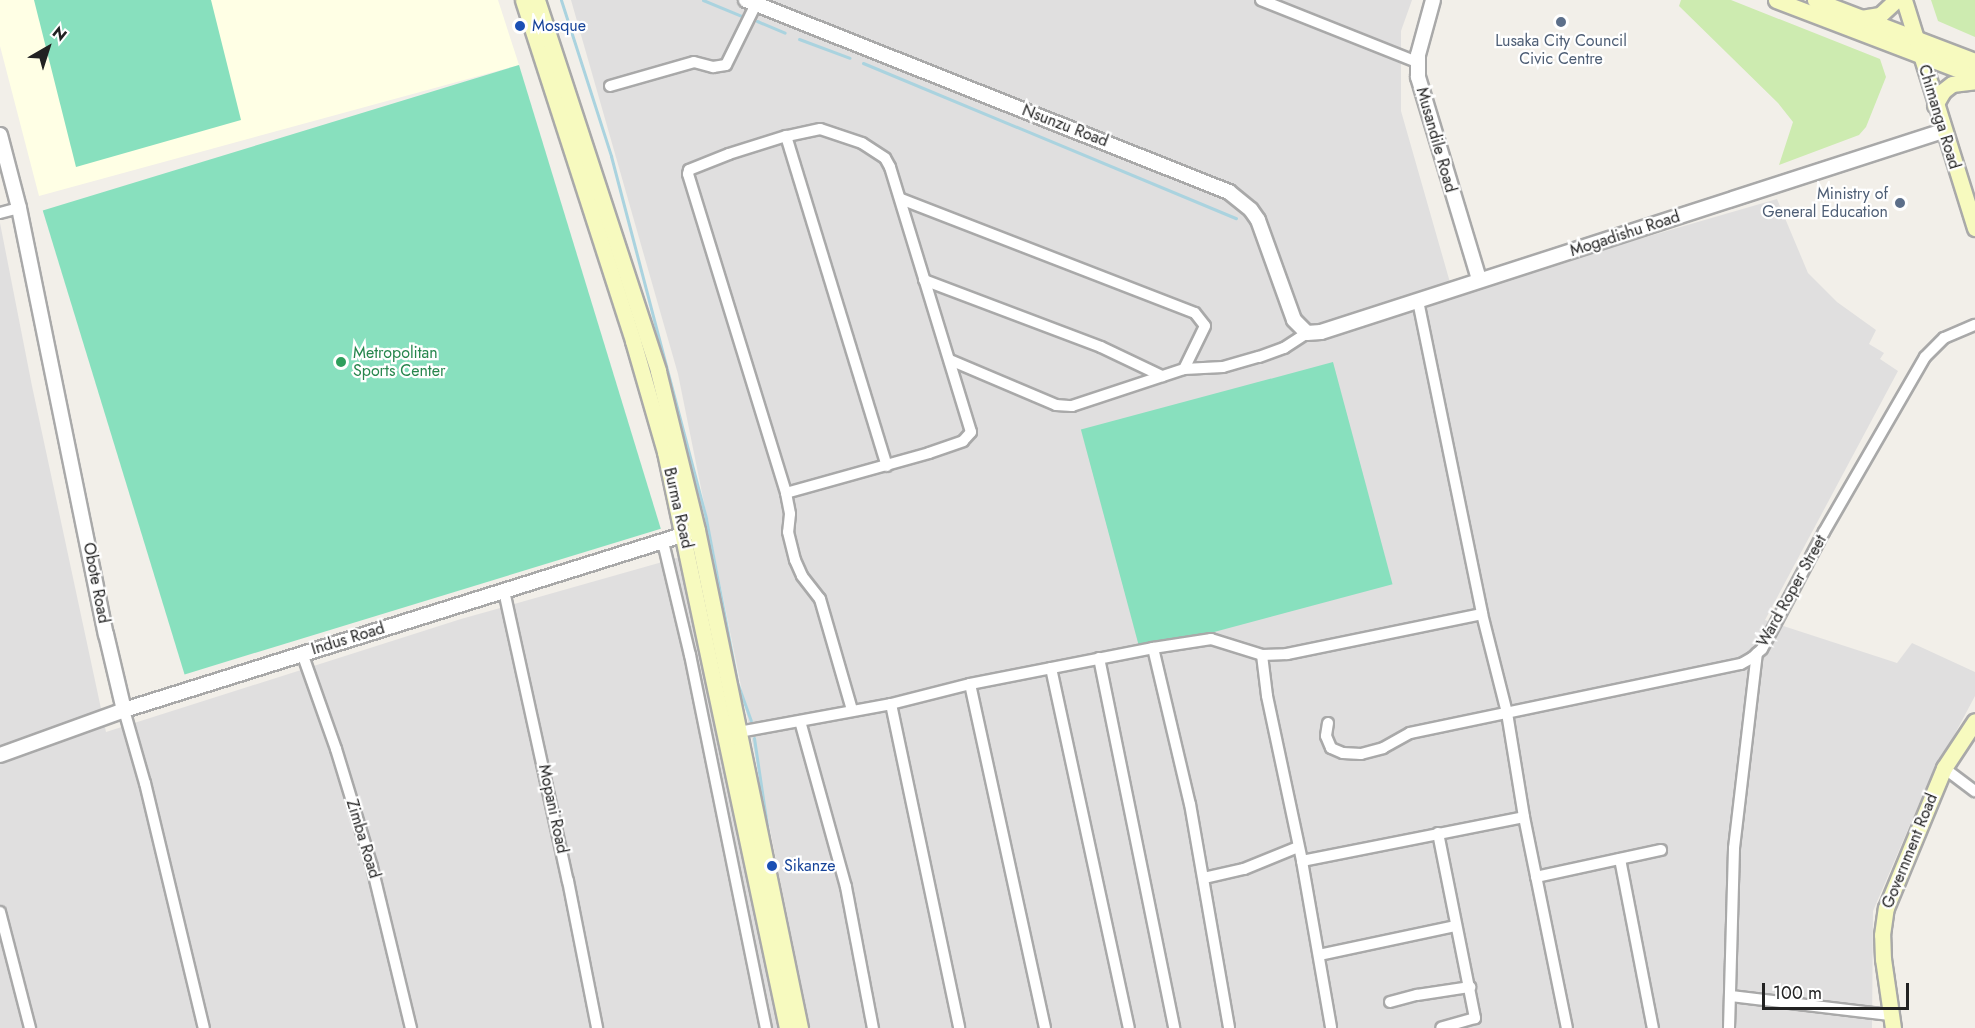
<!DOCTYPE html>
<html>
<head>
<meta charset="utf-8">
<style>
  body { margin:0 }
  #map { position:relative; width:1975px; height:1028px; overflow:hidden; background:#f2efe9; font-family:Jost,sans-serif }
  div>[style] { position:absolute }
  .residential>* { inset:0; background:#e0dfdf }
  .education>* { inset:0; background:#ffffe5 }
  .grass>* { inset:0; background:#cdebb0 }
  .pitch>* { inset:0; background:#88e0be; transform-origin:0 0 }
  .stream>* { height:3px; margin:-1.5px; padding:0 1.5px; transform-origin:1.5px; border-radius:1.5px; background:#aad3df }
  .roads { filter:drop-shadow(2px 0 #a9a9a9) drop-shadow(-2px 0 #a9a9a9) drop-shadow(0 2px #a9a9a9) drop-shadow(0 -2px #a9a9a9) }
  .minor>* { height:10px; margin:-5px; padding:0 5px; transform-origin:5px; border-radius:5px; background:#fff }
  .tertiary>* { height:14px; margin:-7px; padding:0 7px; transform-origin:7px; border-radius:7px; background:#fff }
  .secondary>* { height:15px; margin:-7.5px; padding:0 7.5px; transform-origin:7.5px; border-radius:7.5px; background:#f7fabf }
  .dots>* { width:16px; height:16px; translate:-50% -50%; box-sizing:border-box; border:3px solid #fff; border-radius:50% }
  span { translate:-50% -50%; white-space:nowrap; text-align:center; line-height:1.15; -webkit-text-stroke:4.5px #fff; paint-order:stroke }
  .transit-label { font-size:16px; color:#164399 }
  .left { translate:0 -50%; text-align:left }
  .service-label { font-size:16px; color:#4e5e75 }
  .right { translate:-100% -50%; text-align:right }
  .street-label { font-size:16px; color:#222 }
  .leisure-label { font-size:16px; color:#27864d }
  .north { position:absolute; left:18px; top:18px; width:60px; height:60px; -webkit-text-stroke:4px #fff; paint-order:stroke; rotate:39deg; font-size:16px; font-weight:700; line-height:24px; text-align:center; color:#222 }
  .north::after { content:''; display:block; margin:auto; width:21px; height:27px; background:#222; clip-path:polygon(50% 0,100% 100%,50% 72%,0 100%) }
  .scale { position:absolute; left:1762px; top:983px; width:147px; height:27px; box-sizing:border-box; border:3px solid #222; border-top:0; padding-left:8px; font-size:18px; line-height:21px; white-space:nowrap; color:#222; -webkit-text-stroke:4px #fff; paint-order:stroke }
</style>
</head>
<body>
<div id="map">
  <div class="residential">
    <i style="clip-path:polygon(571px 0,1412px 0,1401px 31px,1401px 111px,1453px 293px,1777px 199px,1808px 273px,1837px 302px,1876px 330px,1869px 344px,1884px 353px,1880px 359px,1898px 371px,1765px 620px,1897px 663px,1912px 643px,1975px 672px,1975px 696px,1924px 792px,1873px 911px,1872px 1028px,810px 1028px,678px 374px)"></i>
    <i style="clip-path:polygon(0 223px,32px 386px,106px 732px,461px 619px,680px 557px,779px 1028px,0 1028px)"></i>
  </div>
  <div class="education">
    <i style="clip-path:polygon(0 0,498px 0,519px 65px,39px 196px,0 46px)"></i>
  </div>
  <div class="grass">
    <i style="clip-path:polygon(1681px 0,1731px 0,1880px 59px,1886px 77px,1866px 127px,1859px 135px,1779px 165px,1793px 122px,1778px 103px,1679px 6px)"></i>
    <i style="clip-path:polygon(1931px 0,1975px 0,1975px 37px,1938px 21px)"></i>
  </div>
  <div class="pitch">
    <i style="clip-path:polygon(34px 0,211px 0,241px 120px,76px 167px)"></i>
    <i style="left:519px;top:65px;width:485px;height:498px;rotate:73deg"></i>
    <i style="left:1333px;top:362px;width:230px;height:261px;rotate:75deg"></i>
  </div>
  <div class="stream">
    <i style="left:561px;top:0;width:164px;rotate:72.2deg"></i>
    <i style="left:611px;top:156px;width:375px;rotate:75.3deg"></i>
    <i style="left:706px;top:519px;width:166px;rotate:79.2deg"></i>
    <i style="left:737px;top:682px;width:41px;rotate:70.3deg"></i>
    <i style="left:703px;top:0;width:44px;rotate:22.5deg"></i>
    <i style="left:757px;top:21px;width:30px;rotate:23deg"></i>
    <i style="left:799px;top:39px;width:54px;rotate:20.4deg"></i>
    <i style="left:863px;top:63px;width:404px;rotate:22.6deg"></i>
    <i style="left:754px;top:738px;width:109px;rotate:81.6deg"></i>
  </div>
  <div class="roads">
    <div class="minor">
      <i style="left:1261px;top:0;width:168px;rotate:21.7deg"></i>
      <i style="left:610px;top:86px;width:87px;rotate:-15.9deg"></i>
      <i style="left:694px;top:62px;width:20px;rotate:15deg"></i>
      <i style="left:713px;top:67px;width:13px;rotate:-9deg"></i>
      <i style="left:726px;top:65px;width:68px;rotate:-63.8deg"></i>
      <i style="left:786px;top:136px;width:345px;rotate:73deg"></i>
      <i style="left:901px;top:199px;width:315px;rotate:21.2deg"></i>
      <i style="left:1195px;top:313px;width:16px;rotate:52deg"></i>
      <i style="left:1205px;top:326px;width:48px;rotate:116deg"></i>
      <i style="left:0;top:213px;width:20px;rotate:-15deg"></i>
      <i style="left:924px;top:280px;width:189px;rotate:20.7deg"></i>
      <i style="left:1101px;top:347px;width:68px;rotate:25.4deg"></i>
      <i style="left:1418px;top:301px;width:319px;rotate:78.4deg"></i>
      <i style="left:1482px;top:614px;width:102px;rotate:75.8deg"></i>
      <i style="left:1507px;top:713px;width:105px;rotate:80.7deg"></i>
      <i style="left:1524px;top:817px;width:215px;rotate:78.5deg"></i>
      <i style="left:950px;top:360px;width:115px;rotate:23deg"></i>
      <i style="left:1056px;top:405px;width:16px;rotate:4deg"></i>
      <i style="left:1072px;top:406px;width:118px;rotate:-18.3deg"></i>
      <i style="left:1184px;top:369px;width:39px;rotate:-3deg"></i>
      <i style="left:1223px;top:367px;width:37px;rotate:-16deg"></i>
      <i style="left:1259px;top:357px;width:27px;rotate:-20deg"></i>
      <i style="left:1284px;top:348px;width:27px;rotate:-33deg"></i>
      <i style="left:786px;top:493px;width:148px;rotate:-15.6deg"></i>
      <i style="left:929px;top:453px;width:36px;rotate:-19deg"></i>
      <i style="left:963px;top:441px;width:12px;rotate:-48deg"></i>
      <i style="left:971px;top:432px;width:277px;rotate:-107deg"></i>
      <i style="left:890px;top:167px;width:10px;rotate:-119deg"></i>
      <i style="left:885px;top:158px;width:27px;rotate:-147deg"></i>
      <i style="left:862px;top:143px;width:44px;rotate:-161.6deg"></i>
      <i style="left:820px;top:129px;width:35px;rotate:168deg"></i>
      <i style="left:786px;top:136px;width:60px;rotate:162.5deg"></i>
      <i style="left:729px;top:154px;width:43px;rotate:158.2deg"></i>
      <i style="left:689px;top:170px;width:4px;rotate:104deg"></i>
      <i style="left:688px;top:174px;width:334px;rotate:72.9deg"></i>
      <i style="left:786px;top:493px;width:21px;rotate:79deg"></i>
      <i style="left:790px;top:514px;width:18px;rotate:96deg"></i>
      <i style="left:788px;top:532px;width:29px;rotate:76deg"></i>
      <i style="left:795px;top:560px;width:17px;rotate:66deg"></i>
      <i style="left:802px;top:576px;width:29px;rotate:52deg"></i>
      <i style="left:820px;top:599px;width:116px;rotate:73.9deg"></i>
      <i style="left:663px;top:542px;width:116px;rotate:76.6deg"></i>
      <i style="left:690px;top:655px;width:381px;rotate:78.5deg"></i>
      <i style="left:504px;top:591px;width:297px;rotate:77.6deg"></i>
      <i style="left:568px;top:881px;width:150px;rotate:78.8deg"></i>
      <i style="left:1153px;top:648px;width:160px;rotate:76.7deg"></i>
      <i style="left:1190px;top:804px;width:227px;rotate:80.1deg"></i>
      <i style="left:302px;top:653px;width:102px;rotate:70.5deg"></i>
      <i style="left:336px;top:749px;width:123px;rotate:73deg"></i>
      <i style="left:372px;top:867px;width:166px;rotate:76.4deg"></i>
      <i style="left:1262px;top:655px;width:41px;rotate:83deg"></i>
      <i style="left:1267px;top:696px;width:169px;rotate:78deg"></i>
      <i style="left:1302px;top:861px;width:169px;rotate:80.1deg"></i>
      <i style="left:1099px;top:658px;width:378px;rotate:78.5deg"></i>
      <i style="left:1051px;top:668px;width:368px;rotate:77.8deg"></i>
      <i style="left:970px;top:684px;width:352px;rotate:77.7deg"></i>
      <i style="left:891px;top:704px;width:331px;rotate:78.1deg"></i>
      <i style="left:124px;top:710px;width:76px;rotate:74deg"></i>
      <i style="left:145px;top:783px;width:252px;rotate:76.5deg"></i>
      <i style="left:800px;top:721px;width:172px;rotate:74.5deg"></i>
      <i style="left:846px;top:887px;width:144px;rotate:79.2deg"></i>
      <i style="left:1328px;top:723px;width:13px;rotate:99deg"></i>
      <i style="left:1326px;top:736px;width:13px;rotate:67deg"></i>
      <i style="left:1331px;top:748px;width:13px;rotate:23deg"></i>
      <i style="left:1343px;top:753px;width:18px;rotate:3deg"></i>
      <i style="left:1361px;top:754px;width:23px;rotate:-15deg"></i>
      <i style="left:1383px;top:748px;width:31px;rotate:-29deg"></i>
      <i style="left:1410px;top:733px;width:338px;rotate:-11.8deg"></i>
      <i style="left:1741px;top:664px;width:13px;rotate:-29deg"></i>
      <i style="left:1752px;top:658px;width:13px;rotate:-42deg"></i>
      <i style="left:1762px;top:649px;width:132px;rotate:-62.1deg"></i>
      <i style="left:1824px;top:532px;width:202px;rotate:-60deg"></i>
      <i style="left:1925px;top:357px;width:27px;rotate:-45deg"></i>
      <i style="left:1944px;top:338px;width:34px;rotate:-23deg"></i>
      <i style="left:739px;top:732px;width:155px;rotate:-10.4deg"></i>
      <i style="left:891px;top:704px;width:81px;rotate:-14.2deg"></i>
      <i style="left:970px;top:684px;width:187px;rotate:-11.1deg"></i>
      <i style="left:1153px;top:648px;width:59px;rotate:-8.8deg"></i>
      <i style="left:1211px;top:639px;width:53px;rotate:17.4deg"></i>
      <i style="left:1262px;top:655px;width:25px;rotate:-2deg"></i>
      <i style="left:1287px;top:654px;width:199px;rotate:-11.6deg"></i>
      <i style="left:1944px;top:768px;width:39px;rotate:37deg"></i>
      <i style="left:1438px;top:833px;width:189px;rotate:78.7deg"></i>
      <i style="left:1475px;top:1018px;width:35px;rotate:164deg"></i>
      <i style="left:1620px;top:859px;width:172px;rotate:79deg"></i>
      <i style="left:1302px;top:861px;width:226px;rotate:-11.2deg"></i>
      <i style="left:1536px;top:877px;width:128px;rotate:-12.2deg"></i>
      <i style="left:1204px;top:878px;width:41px;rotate:-12.7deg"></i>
      <i style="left:1244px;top:869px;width:58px;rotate:-22.2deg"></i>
      <i style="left:0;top:912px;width:120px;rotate:75.5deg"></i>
      <i style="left:1319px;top:955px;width:140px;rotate:-12deg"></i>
      <i style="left:1731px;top:996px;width:160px;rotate:6.8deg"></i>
      <i style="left:1390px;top:1002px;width:28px;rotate:-15deg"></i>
      <i style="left:1417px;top:995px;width:54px;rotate:-8.6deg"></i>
      <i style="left:1729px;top:1028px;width:180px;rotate:-88.4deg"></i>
      <i style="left:1734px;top:848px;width:196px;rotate:-83.3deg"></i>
    </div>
    <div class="tertiary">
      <i style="left:746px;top:0;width:520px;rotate:21.68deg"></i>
      <i style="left:1229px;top:192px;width:28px;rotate:39deg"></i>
      <i style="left:1251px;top:210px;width:12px;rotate:55deg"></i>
      <i style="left:1258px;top:220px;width:106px;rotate:70.2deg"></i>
      <i style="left:1294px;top:320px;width:18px;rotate:45deg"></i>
      <i style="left:1307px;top:333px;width:14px;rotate:-4deg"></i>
      <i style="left:1321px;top:332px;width:654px;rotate:-17.91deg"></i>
      <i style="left:1433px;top:0;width:57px;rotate:105.3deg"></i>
      <i style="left:1418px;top:55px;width:22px;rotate:90deg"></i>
      <i style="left:1418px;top:77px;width:211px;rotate:73.2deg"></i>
      <i style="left:0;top:135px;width:75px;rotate:75.4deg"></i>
      <i style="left:19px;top:208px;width:435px;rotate:78.5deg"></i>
      <i style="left:106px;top:634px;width:78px;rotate:76.7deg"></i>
      <i style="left:0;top:755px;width:132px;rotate:-19.9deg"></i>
      <i style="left:124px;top:710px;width:595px;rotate:-17.4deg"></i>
    </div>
    <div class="secondary">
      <i style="left:523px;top:0;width:358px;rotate:72.1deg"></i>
      <i style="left:633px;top:341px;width:116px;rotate:73.9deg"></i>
      <i style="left:665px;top:452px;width:589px;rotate:78.04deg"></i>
      <i style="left:537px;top:0;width:390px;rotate:71.9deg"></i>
      <i style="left:658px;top:371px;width:164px;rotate:76.2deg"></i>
      <i style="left:697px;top:530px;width:509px;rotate:78.31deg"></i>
      <i style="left:1776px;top:0;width:213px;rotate:20.9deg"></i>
      <i style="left:1815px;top:0;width:171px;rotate:20.9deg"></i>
      <i style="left:1904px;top:0;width:239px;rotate:72.7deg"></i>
      <i style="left:1861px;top:18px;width:19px;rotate:-9deg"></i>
      <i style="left:1880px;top:15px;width:22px;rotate:-43deg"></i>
      <i style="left:1935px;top:105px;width:16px;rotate:-60deg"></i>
      <i style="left:1943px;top:91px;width:11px;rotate:-38deg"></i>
      <i style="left:1952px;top:84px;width:23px;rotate:-7deg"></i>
      <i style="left:1893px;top:1028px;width:70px;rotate:-98.2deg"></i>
      <i style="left:1883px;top:959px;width:24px;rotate:-92deg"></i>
      <i style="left:1882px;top:935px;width:27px;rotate:-82deg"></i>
      <i style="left:1886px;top:908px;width:152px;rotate:-67.5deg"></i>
      <i style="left:1944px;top:768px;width:56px;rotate:-56.6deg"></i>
    </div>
  </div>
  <div class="dots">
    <i style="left:1561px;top:22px;background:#5c6f8a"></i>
    <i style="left:520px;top:26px;background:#1a4fb4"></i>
    <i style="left:1900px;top:203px;background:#5c6f8a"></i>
    <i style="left:341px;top:362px;background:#2e9e5b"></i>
    <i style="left:772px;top:866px;background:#1a4fb4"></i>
  </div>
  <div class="transit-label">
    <span class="left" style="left:532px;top:26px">Mosque</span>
    <span class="left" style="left:784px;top:866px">Sikanze</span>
  </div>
  <div class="service-label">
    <span style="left:1561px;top:50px">Lusaka City Council<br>Civic Centre</span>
    <span class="right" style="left:1888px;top:203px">Ministry of<br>General Education</span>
  </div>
  <div class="street-label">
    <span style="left:1939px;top:117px;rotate:73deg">Chimanga Road</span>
    <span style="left:1065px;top:126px;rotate:21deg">Nsunzu Road</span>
    <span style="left:1436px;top:140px;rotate:74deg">Musandile Road</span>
    <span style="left:1625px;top:234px;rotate:-18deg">Mogadishu Road</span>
    <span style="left:678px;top:508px;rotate:77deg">Burma Road</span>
    <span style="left:96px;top:583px;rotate:79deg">Obote Road</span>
    <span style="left:1792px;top:591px;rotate:-61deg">Ward Roper Street</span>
    <span style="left:348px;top:639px;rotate:-17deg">Indus Road</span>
    <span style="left:553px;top:809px;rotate:78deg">Mopani Road</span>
    <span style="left:363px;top:839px;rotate:73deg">Zimba Road</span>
    <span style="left:1910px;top:851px;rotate:-68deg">Government Road</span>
  </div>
  <div class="leisure-label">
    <span class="left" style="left:353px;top:362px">Metropolitan<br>Sports Center</span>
  </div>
  <div class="north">N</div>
  <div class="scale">100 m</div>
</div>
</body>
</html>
